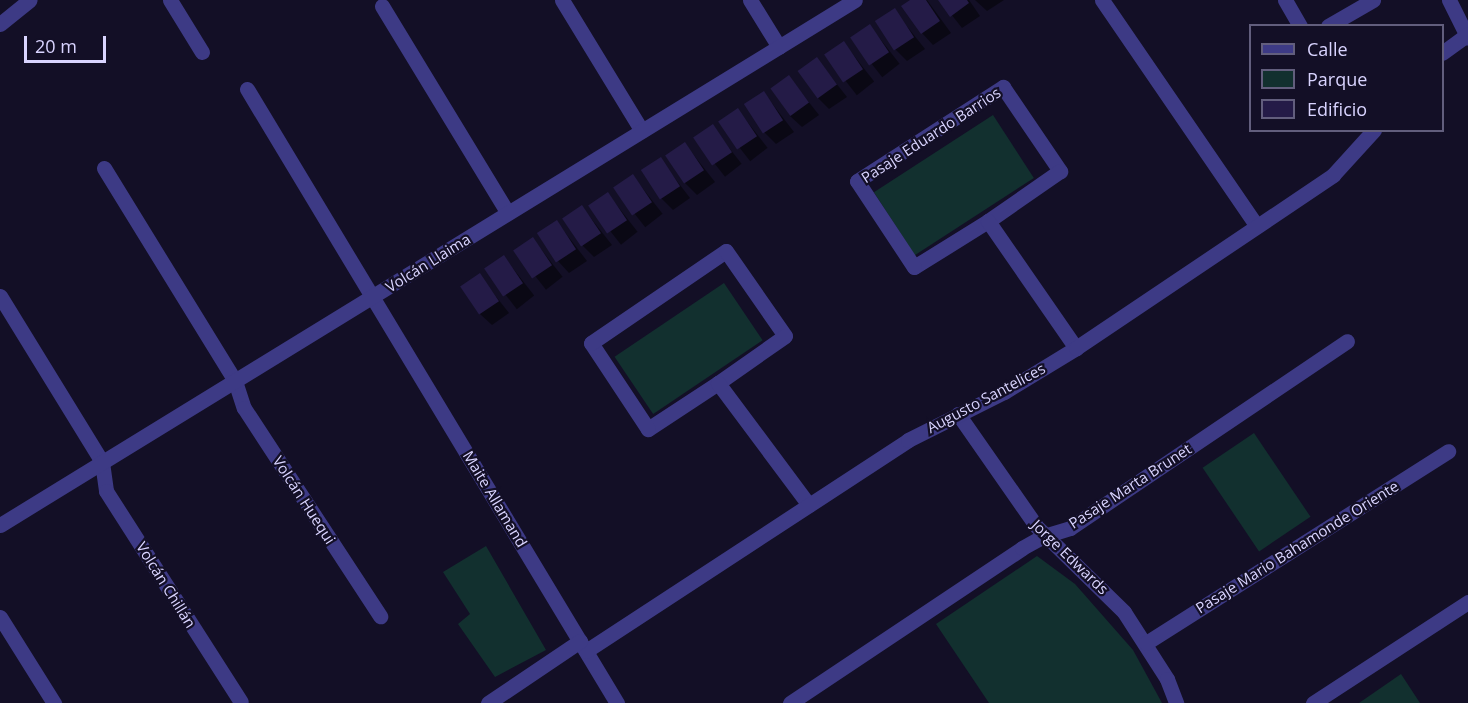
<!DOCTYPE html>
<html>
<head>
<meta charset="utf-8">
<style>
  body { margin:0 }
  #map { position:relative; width:1468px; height:703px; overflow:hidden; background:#130f26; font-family:"Open Sans",sans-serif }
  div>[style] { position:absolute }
  .green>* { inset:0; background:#12302f; transform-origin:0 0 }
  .shadow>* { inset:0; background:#0007; transform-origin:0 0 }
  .building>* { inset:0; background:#241b47; transform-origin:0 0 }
  .minor>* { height:15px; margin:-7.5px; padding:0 7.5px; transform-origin:7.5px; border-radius:7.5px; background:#3d3a85 }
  span { translate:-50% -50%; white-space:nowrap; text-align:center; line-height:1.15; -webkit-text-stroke:4.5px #130f26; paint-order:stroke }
  .street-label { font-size:15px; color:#d9d4ff }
  .legend { position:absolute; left:1249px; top:24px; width:195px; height:108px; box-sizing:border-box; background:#130f26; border:2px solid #625e7d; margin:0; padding:8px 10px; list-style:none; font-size:18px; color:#d9d4ff }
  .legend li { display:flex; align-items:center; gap:12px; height:30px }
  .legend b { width:30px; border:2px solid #625e7d }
  .scale { position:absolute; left:24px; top:36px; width:82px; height:27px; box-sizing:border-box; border:3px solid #d9d4ff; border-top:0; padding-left:8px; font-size:18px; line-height:21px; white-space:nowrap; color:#d9d4ff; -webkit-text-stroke:4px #130f26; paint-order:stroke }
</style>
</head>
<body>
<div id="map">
  <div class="green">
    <i style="left:993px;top:115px;width:75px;height:142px;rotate:57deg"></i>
    <i style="left:724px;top:283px;width:69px;height:132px;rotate:56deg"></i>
    <i style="left:1254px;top:433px;width:101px;height:62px;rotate:56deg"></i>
    <i style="clip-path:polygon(486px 546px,546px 650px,495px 677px,458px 624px,470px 614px,443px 572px)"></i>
    <i style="clip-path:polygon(1037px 556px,1075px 584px,1133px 650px,1162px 703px,989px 703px,936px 624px)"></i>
    <i style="clip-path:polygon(1401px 674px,1420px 703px,1359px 703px)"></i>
  </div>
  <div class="shadow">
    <i style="clip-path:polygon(913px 0,927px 0,951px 33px,933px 45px,922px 33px)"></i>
    <i style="clip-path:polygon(940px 0,969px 0,980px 16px,962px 28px)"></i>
    <i style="clip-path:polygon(975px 0,1004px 0,987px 11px)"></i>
    <i style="clip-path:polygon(894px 10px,925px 49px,907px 61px,895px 49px)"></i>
    <i style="left:870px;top:26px;width:48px;height:22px;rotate:52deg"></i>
    <i style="left:844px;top:43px;width:49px;height:22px;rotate:52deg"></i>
    <i style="clip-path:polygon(817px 59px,847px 97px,829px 109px,818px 98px)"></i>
    <i style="clip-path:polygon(789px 77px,819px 115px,802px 127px,790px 116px)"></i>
    <i style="clip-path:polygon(764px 93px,794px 132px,776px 144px,764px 132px)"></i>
    <i style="left:738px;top:110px;width:48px;height:22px;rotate:52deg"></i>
    <i style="left:712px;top:126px;width:48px;height:21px;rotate:52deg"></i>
    <i style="clip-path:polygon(685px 144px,715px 182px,697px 195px,685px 183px)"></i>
    <i style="clip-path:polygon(660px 159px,690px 198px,673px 210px,661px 198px)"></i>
    <i style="left:633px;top:176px;width:48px;height:22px;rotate:52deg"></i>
    <i style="left:608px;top:194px;width:48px;height:21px;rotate:52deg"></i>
    <i style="clip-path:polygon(582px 207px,612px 245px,594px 257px,583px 246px)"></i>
    <i style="clip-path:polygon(557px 222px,587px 261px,569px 273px,558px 261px)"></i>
    <i style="left:533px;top:239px;width:48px;height:21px;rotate:52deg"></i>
    <i style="left:504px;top:257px;width:49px;height:22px;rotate:52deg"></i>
    <i style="clip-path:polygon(479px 275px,509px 313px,492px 325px,480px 314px)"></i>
  </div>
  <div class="building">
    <i style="clip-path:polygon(910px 0,926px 0,940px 21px,921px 34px,901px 6px)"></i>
    <i style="clip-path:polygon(938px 0,967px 0,969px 3px,950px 17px)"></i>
    <i style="left:895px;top:8px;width:35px;height:24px;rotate:57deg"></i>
    <i style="left:870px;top:24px;width:34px;height:24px;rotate:56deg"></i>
    <i style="left:844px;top:41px;width:34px;height:24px;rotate:56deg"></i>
    <i style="left:817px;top:57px;width:34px;height:24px;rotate:54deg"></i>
    <i style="left:789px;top:75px;width:34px;height:23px;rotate:54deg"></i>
    <i style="left:764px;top:91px;width:35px;height:24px;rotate:57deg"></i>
    <i style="left:738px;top:108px;width:34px;height:24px;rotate:56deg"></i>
    <i style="left:713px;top:124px;width:34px;height:24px;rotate:56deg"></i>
    <i style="left:685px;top:142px;width:34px;height:24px;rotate:56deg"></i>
    <i style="left:661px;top:157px;width:35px;height:24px;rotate:57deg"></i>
    <i style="left:633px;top:174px;width:34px;height:24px;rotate:56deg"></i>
    <i style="left:608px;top:192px;width:34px;height:24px;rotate:56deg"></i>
    <i style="left:582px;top:205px;width:34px;height:24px;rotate:56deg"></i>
    <i style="left:557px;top:220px;width:35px;height:24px;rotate:57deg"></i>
    <i style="left:533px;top:237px;width:34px;height:24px;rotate:56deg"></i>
    <i style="left:504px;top:255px;width:34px;height:24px;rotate:56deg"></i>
    <i style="left:480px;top:273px;width:34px;height:24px;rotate:56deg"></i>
  </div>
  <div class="minor">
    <i style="left:170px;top:0;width:61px;rotate:58.4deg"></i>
    <i style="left:562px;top:0;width:153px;rotate:58.6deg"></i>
    <i style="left:750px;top:0;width:55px;rotate:58.3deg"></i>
    <i style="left:1102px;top:0;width:274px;rotate:55.6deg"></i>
    <i style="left:1285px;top:0;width:30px;rotate:60deg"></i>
    <i style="left:1449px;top:0;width:42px;rotate:63.4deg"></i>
    <i style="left:382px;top:6px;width:242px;rotate:58.7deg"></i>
    <i style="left:0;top:24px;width:38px;rotate:-39deg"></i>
    <i style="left:1328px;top:26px;width:52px;rotate:-30deg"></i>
    <i style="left:1442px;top:53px;width:32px;rotate:-36deg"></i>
    <i style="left:247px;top:89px;width:717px;rotate:58.93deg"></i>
    <i style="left:104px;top:168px;width:250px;rotate:58.4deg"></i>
    <i style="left:235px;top:381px;width:28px;rotate:72deg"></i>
    <i style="left:244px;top:408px;width:249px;rotate:56.8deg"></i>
    <i style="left:988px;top:221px;width:87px;rotate:148.1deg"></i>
    <i style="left:914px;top:267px;width:103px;rotate:-123.5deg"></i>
    <i style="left:857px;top:181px;width:174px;rotate:-32.8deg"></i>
    <i style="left:1003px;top:87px;width:102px;rotate:55.8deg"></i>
    <i style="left:1060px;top:171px;width:88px;rotate:145.2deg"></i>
    <i style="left:988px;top:221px;width:155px;rotate:55.3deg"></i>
    <i style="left:0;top:296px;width:195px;rotate:58.4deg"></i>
    <i style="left:102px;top:462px;width:29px;rotate:82deg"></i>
    <i style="left:106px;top:491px;width:250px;rotate:57.4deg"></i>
    <i style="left:718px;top:383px;width:84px;rotate:146.7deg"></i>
    <i style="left:648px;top:429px;width:103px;rotate:-123.5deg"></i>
    <i style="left:591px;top:343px;width:163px;rotate:-34.3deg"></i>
    <i style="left:726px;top:251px;width:103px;rotate:55.2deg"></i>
    <i style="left:785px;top:336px;width:82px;rotate:145deg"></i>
    <i style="left:718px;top:383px;width:152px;rotate:53.3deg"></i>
    <i style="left:958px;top:414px;width:136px;rotate:55.1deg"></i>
    <i style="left:1036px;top:526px;width:123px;rotate:44.3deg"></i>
    <i style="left:1124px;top:612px;width:80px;rotate:57.3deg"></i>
    <i style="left:1167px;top:679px;width:26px;rotate:69deg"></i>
    <i style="left:0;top:525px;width:1003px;rotate:-31.55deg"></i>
    <i style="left:0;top:617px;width:102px;rotate:57.9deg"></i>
    <i style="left:1146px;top:643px;width:358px;rotate:-32.4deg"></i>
    <i style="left:586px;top:651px;width:385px;rotate:-33.2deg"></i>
    <i style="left:908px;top:440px;width:107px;rotate:-26.6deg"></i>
    <i style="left:1004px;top:392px;width:84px;rotate:-31.4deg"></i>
    <i style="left:1076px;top:348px;width:310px;rotate:-33.9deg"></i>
    <i style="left:1333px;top:175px;width:61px;rotate:-47.7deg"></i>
    <i style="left:488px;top:703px;width:111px;rotate:-34deg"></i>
    <i style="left:790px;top:703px;width:279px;rotate:-33.7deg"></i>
    <i style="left:1022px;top:548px;width:25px;rotate:-29deg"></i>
    <i style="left:1044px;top:536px;width:27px;rotate:-17deg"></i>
    <i style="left:1070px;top:528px;width:334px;rotate:-34deg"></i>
    <i style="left:1313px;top:703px;width:185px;rotate:-33.1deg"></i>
  </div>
  <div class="street-label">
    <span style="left:931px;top:135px;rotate:-33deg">Pasaje Eduardo Barrios</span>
    <span style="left:428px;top:263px;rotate:-32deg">Volcán Llaima</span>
    <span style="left:986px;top:398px;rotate:-28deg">Augusto Santelices</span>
    <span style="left:1130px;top:486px;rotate:-33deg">Pasaje Marta Brunet</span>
    <span style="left:495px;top:499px;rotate:59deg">Maite Allamand</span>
    <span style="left:304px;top:500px;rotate:57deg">Volcán Huequi</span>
    <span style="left:1297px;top:547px;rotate:-32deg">Pasaje Mario Bahamonde Oriente</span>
    <span style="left:1070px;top:557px;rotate:44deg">Jorge Edwards</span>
    <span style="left:166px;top:585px;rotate:58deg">Volcán Chillán</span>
  </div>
  <ul class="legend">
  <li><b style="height:8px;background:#3d3a85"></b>Calle</li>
  <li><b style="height:16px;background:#12302f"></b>Parque</li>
  <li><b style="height:16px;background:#241b47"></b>Edificio</li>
  </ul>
  <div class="scale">20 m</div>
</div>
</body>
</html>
